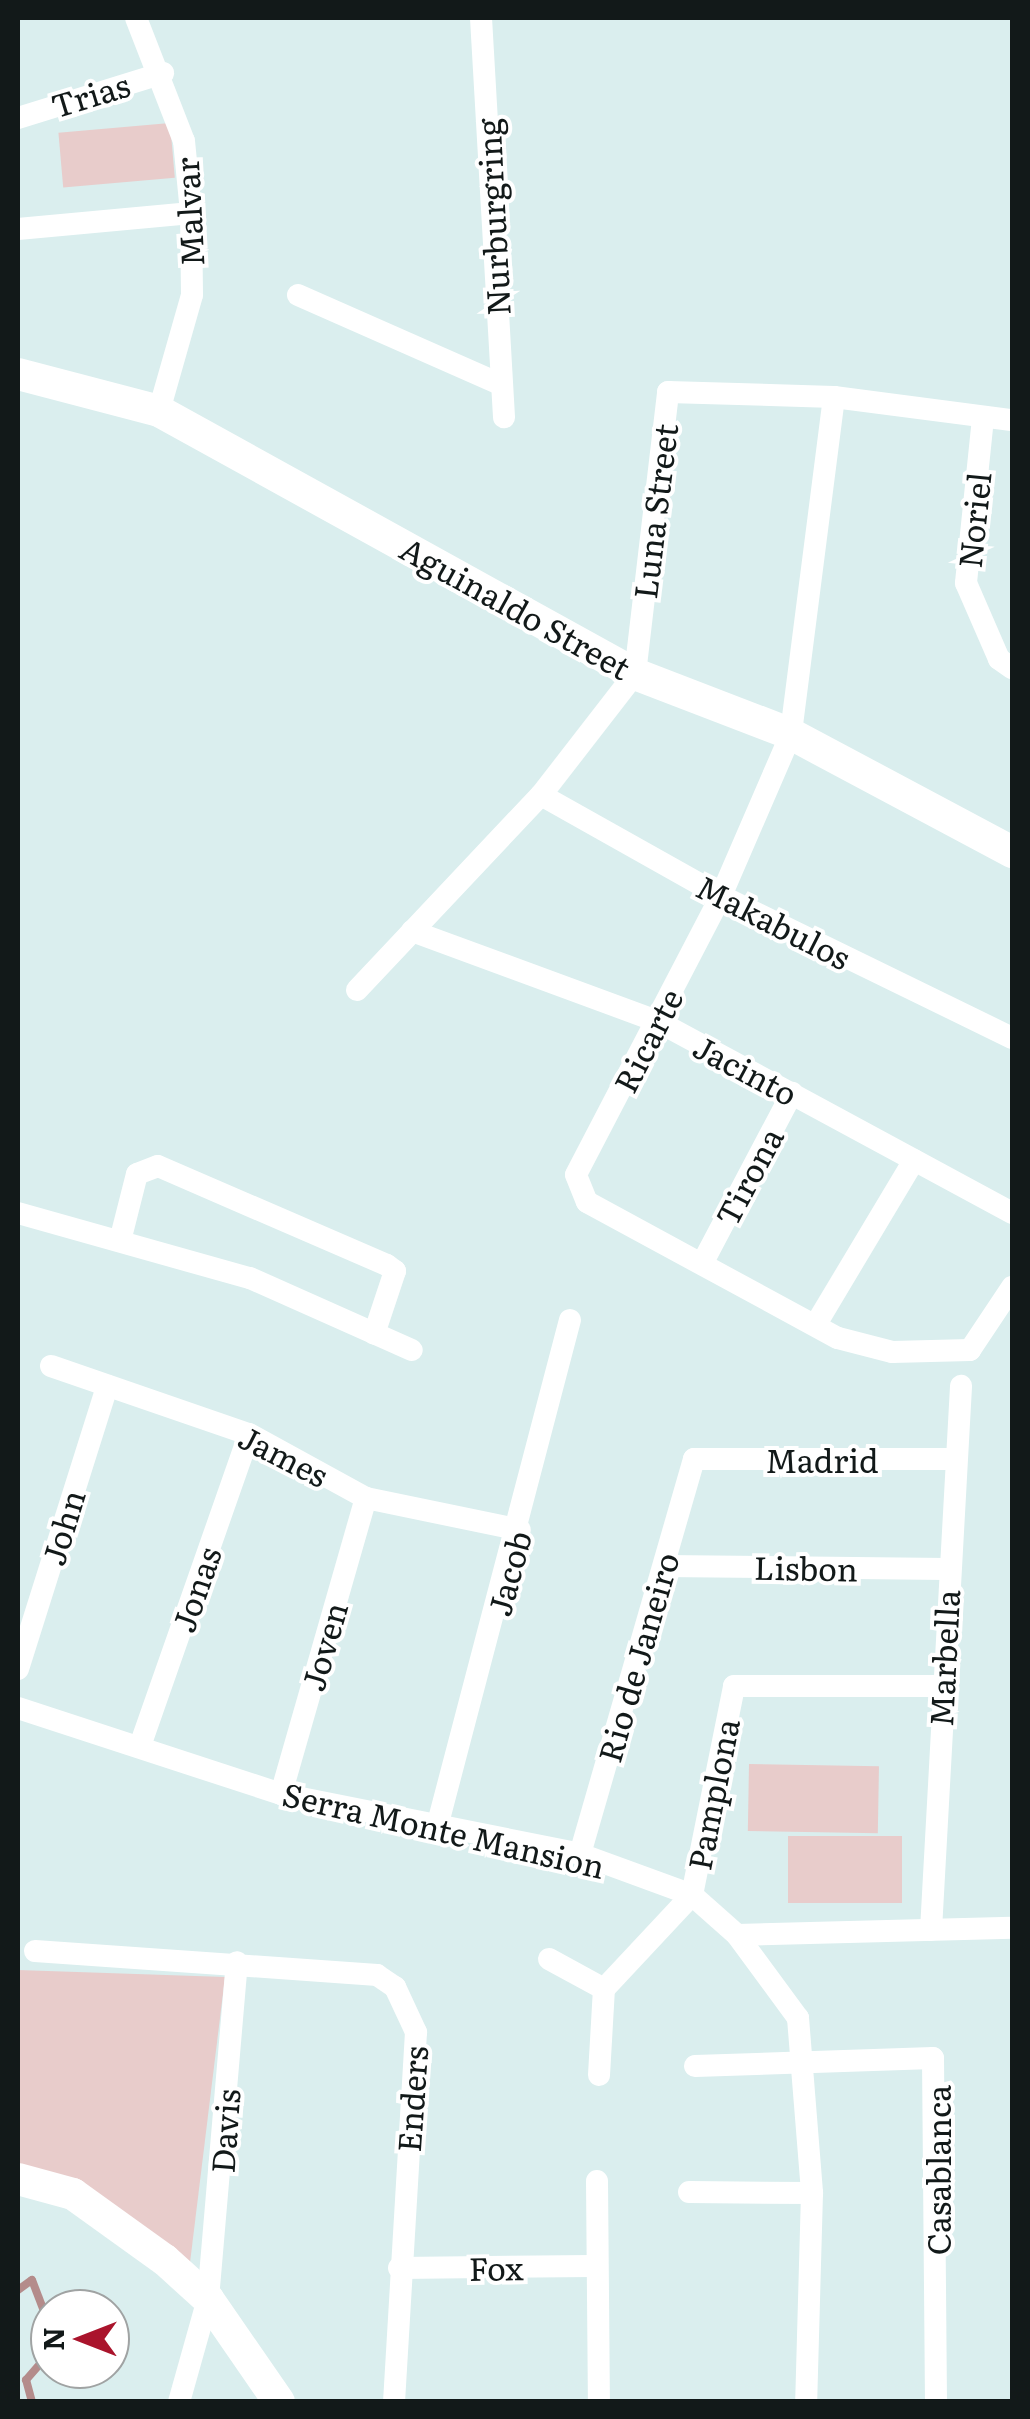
<!DOCTYPE html>
<html>
<head>
<meta charset="utf-8">
<style>
  body { margin:0 }
  #map { position:relative; width:1030px; height:2419px; overflow:hidden; background:#daeeee; font-family:Literata,serif }
  div>[style] { position:absolute }
  .green>* { inset:0; background:#e8cccb; transform-origin:0 0 }
  .stream>* { height:8px; margin:-4px; padding:0 4px; transform-origin:4px; border-radius:4px; background:#b48c8b }
  .street>* { height:22px; margin:-11px; padding:0 11px; transform-origin:11px; border-radius:11px; background:#fff }
  .secondary>* { height:32px; margin:-16px; padding:0 16px; transform-origin:16px; border-radius:16px; background:#fff }
  span { translate:-50% -50%; white-space:nowrap; text-align:center; line-height:1.15; -webkit-text-stroke:8px #fff; paint-order:stroke }
  .street-label { font-size:32px; color:#121919 }
  .frame { position:absolute; inset:0; border:20px solid #121919; pointer-events:none }
  .north { position:absolute; left:30px; top:2289px; width:100px; height:100px; box-sizing:border-box; background:#fff; border:2px solid #a0a3a3; border-radius:50%; rotate:270deg; font-size:28px; font-weight:700; line-height:40px; text-align:center; color:#121919 }
  .north::after { content:''; display:block; margin:auto; width:35px; height:45px; background:#aa142c; clip-path:polygon(50% 0,100% 100%,50% 72%,0 100%) }
</style>
</head>
<body>
<div id="map">
  <div class="green">
    <i style="left:170px;top:123px;width:55px;height:112px;rotate:85deg"></i>
    <i style="left:749px;top:1764px;width:130px;height:67px;rotate:1deg"></i>
    <i style="left:902px;top:1836px;width:67px;height:114px;rotate:90deg"></i>
    <i style="clip-path:polygon(18px 1970px,225px 1977px,188px 2279px,18px 2170px)"></i>
  </div>
  <div class="stream">
    <i style="left:18px;top:2290px;width:17px;rotate:-36deg"></i>
    <i style="left:32px;top:2280px;width:50px;rotate:69deg"></i>
    <i style="left:32px;top:2402px;width:23px;rotate:-105deg"></i>
    <i style="left:26px;top:2380px;width:37px;rotate:-49deg"></i>
  </div>
  <div class="street">
    <i style="left:136px;top:18px;width:132px;rotate:68.7deg"></i>
    <i style="left:184px;top:141px;width:72px;rotate:84.4deg"></i>
    <i style="left:191px;top:213px;width:82px;rotate:89.3deg"></i>
    <i style="left:192px;top:295px;width:121px;rotate:105.9deg"></i>
    <i style="left:481px;top:18px;width:400px;rotate:86.7deg"></i>
    <i style="left:18px;top:118px;width:152px;rotate:-17.2deg"></i>
    <i style="left:18px;top:229px;width:174px;rotate:-5.3deg"></i>
    <i style="left:298px;top:295px;width:223px;rotate:23.8deg"></i>
    <i style="left:834px;top:397px;width:340px;rotate:97.3deg"></i>
    <i style="left:791px;top:734px;width:176px;rotate:113.4deg"></i>
    <i style="left:721px;top:896px;width:314px;rotate:117.5deg"></i>
    <i style="left:576px;top:1175px;width:29px;rotate:68deg"></i>
    <i style="left:587px;top:1202px;width:285px;rotate:28.5deg"></i>
    <i style="left:838px;top:1338px;width:56px;rotate:14.5deg"></i>
    <i style="left:892px;top:1352px;width:78px;rotate:-1.5deg"></i>
    <i style="left:970px;top:1350px;width:76px;rotate:-56.3deg"></i>
    <i style="left:983px;top:418px;width:166px;rotate:95.9deg"></i>
    <i style="left:966px;top:583px;width:83px;rotate:66.5deg"></i>
    <i style="left:999px;top:659px;width:16px;rotate:35deg"></i>
    <i style="left:541px;top:795px;width:206px;rotate:29.3deg"></i>
    <i style="left:721px;top:896px;width:324px;rotate:26deg"></i>
    <i style="left:412px;top:931px;width:261px;rotate:20.2deg"></i>
    <i style="left:657px;top:1021px;width:404px;rotate:28.4deg"></i>
    <i style="left:357px;top:990px;width:268px;rotate:-46.7deg"></i>
    <i style="left:541px;top:795px;width:153px;rotate:-52.2deg"></i>
    <i style="left:635px;top:674px;width:284px;rotate:-83.3deg"></i>
    <i style="left:668px;top:392px;width:166px;rotate:1.7deg"></i>
    <i style="left:834px;top:397px;width:179px;rotate:7.4deg"></i>
    <i style="left:18px;top:1213px;width:241px;rotate:15.7deg"></i>
    <i style="left:250px;top:1278px;width:177px;rotate:24deg"></i>
    <i style="left:120px;top:1241px;width:69px;rotate:-75.8deg"></i>
    <i style="left:137px;top:1174px;width:22px;rotate:-21deg"></i>
    <i style="left:158px;top:1166px;width:249px;rotate:23.4deg"></i>
    <i style="left:387px;top:1265px;width:10px;rotate:37deg"></i>
    <i style="left:395px;top:1271px;width:66px;rotate:108.4deg"></i>
    <i style="left:704px;top:1260px;width:189px;rotate:-62.2deg"></i>
    <i style="left:816px;top:1324px;width:191px;rotate:-59.1deg"></i>
    <i style="left:51px;top:1366px;width:209px;rotate:19deg"></i>
    <i style="left:249px;top:1434px;width:133px;rotate:28.7deg"></i>
    <i style="left:366px;top:1498px;width:157px;rotate:11.7deg"></i>
    <i style="left:664px;top:1566px;width:283px;rotate:0.6deg"></i>
    <i style="left:18px;top:1669px;width:297px;rotate:-72.5deg"></i>
    <i style="left:18px;top:1708px;width:277px;rotate:18.1deg"></i>
    <i style="left:281px;top:1794px;width:305px;rotate:11.3deg"></i>
    <i style="left:580px;top:1854px;width:119px;rotate:20.1deg"></i>
    <i style="left:692px;top:1895px;width:60px;rotate:41.6deg"></i>
    <i style="left:737px;top:1935px;width:103px;rotate:53.7deg"></i>
    <i style="left:798px;top:2018px;width:176px;rotate:85.4deg"></i>
    <i style="left:812px;top:2193px;width:209px;rotate:91.6deg"></i>
    <i style="left:141px;top:1743px;width:327px;rotate:-70.7deg"></i>
    <i style="left:281px;top:1794px;width:308px;rotate:-74deg"></i>
    <i style="left:438px;top:1823px;width:520px;rotate:-75.3deg"></i>
    <i style="left:580px;top:1854px;width:411px;rotate:-73.9deg"></i>
    <i style="left:694px;top:1459px;width:257px"></i>
    <i style="left:931px;top:1930px;width:545px;rotate:-86.84deg"></i>
    <i style="left:737px;top:1935px;width:275px;rotate:-1.5deg"></i>
    <i style="left:35px;top:1951px;width:343px;rotate:4deg"></i>
    <i style="left:377px;top:1975px;width:22px;rotate:34deg"></i>
    <i style="left:395px;top:1987px;width:50px;rotate:65deg"></i>
    <i style="left:416px;top:2032px;width:371px;rotate:93.4deg"></i>
    <i style="left:549px;top:1959px;width:63px;rotate:28.6deg"></i>
    <i style="left:695px;top:2066px;width:238px;rotate:-1.9deg"></i>
    <i style="left:933px;top:2058px;width:344px;rotate:89.5deg"></i>
    <i style="left:599px;top:2075px;width:86px;rotate:-86.7deg"></i>
    <i style="left:604px;top:1989px;width:129px;rotate:-46.9deg"></i>
    <i style="left:692px;top:1895px;width:213px;rotate:-78.6deg"></i>
    <i style="left:734px;top:1686px;width:207px"></i>
    <i style="left:597px;top:2181px;width:221px;rotate:89.5deg"></i>
    <i style="left:689px;top:2192px;width:123px;rotate:0.5deg"></i>
    <i style="left:399px;top:2268px;width:194px;rotate:-0.6deg"></i>
    <i style="left:179px;top:2402px;width:107px;rotate:-74.3deg"></i>
    <i style="left:208px;top:2299px;width:338px;rotate:-85.1deg"></i>
  </div>
  <div class="secondary">
    <i style="left:18px;top:374px;width:146px;rotate:14.7deg"></i>
    <i style="left:159px;top:411px;width:544px;rotate:28.92deg"></i>
    <i style="left:635px;top:674px;width:167px;rotate:21deg"></i>
    <i style="left:791px;top:734px;width:251px;rotate:28.1deg"></i>
    <i style="left:18px;top:2179px;width:57px;rotate:15.3deg"></i>
    <i style="left:73px;top:2194px;width:113px;rotate:35.7deg"></i>
    <i style="left:165px;top:2260px;width:58px;rotate:42.2deg"></i>
    <i style="left:208px;top:2299px;width:125px;rotate:55.4deg"></i>
  </div>
  <div class="street-label">
    <span style="left:90px;top:94px;rotate:-17deg">Trias</span>
    <span style="left:188px;top:212px;rotate:-93deg">Malvar</span>
    <span style="left:492px;top:217px;rotate:-93deg">Nurburgring</span>
    <span style="left:654px;top:511px;rotate:-83deg">Luna Street</span>
    <span style="left:973px;top:520px;rotate:-84deg">Noriel</span>
    <span style="left:516px;top:607px;rotate:29deg">Aguinaldo Street</span>
    <span style="left:774px;top:921px;rotate:27deg">Makabulos</span>
    <span style="left:647px;top:1040px;rotate:-63deg">Ricarte</span>
    <span style="left:746px;top:1069px;rotate:28deg">Jacinto</span>
    <span style="left:748px;top:1176px;rotate:-62deg">Tirona</span>
    <span style="left:284px;top:1455px;rotate:27deg">James</span>
    <span style="left:822px;top:1459px">Madrid</span>
    <span style="left:62px;top:1527px;rotate:-73deg">John</span>
    <span style="left:806px;top:1567px;rotate:1deg">Lisbon</span>
    <span style="left:508px;top:1573px;rotate:-75deg">Jacob</span>
    <span style="left:195px;top:1589px;rotate:-71deg">Jonas</span>
    <span style="left:323px;top:1646px;rotate:-74deg">Joven</span>
    <span style="left:637px;top:1657px;rotate:-74deg">Rio de Janeiro</span>
    <span style="left:943px;top:1658px;rotate:-87deg">Marbella</span>
    <span style="left:712px;top:1794px;rotate:-79deg">Pamplona</span>
    <span style="left:444px;top:1829px;rotate:13deg">Serra Monte Mansion</span>
    <span style="left:411px;top:2099px;rotate:-86deg">Enders</span>
    <span style="left:224px;top:2131px;rotate:-86deg">Davis</span>
    <span style="left:937px;top:2170px;rotate:-90deg">Casablanca</span>
    <span style="left:496px;top:2267px;rotate:-1deg">Fox</span>
  </div>
  <div class="frame"></div>
  <div class="north">N</div>
</div>
</body>
</html>
